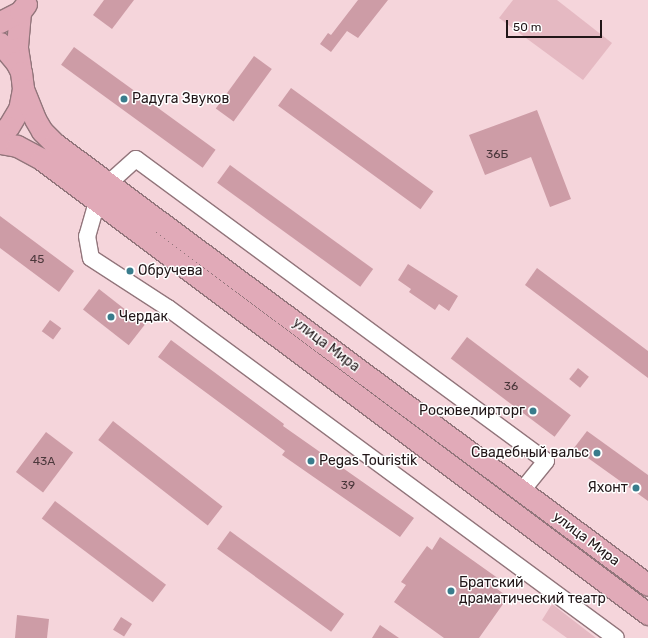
<!DOCTYPE html>
<html>
<head>
<meta charset="utf-8">
<style>
  body { margin:0 }
  #map { position:relative; width:648px; height:638px; overflow:hidden; background:#f5d5db; font-family:Rubik,sans-serif }
  div>[style] { position:absolute }
  .green>* { inset:0; background:#e5b9c2 }
  .building>* { inset:0; background:#cd9ca6; transform-origin:0 0 }
  .roads { filter:drop-shadow(1px 0 #92757b) drop-shadow(-1px 0 #92757b) drop-shadow(0 1px #92757b) drop-shadow(0 -1px #92757b) }
  .minor>* { height:16px; margin:-8px; padding:0 8px; transform-origin:8px; border-radius:8px; background:#fff }
  .major>* { height:21px; margin:-10.5px; padding:0 10.5px; transform-origin:10.5px; border-radius:10.5px; background:#e1aab8 }
  .dots>* { width:11px; height:11px; translate:-50% -50%; box-sizing:border-box; border:2px solid #fff; border-radius:50% }
  span { translate:-50% -50%; white-space:nowrap; text-align:center; line-height:1.15; -webkit-text-stroke:3px #fff; paint-order:stroke }
  .number-label { font-size:12px; color:#4c383c }
  .number-label span { -webkit-text-stroke-width:0 }
  .poi-label { font-size:14px; color:#211618 }
  .left { translate:0 -50%; text-align:left }
  .right { translate:-100% -50%; text-align:right }
  .street-label { font-size:14px; color:#211618 }
  .scale { position:absolute; left:506px; top:20px; width:96px; height:18px; box-sizing:border-box; border:2px solid #211618; border-top:0; padding-left:5px; font-size:12px; line-height:14px; white-space:nowrap; color:#211618; -webkit-text-stroke:3px #fff; paint-order:stroke }
</style>
</head>
<body>
<div id="map">
  <div class="green">
    <i style="clip-path:polygon(513px 0,557px 0,612px 43px,583px 80px,499px 18px)"></i>
    <i style="clip-path:polygon(552px 604px,556px 607px,596px 638px,567px 638px,542px 620px)"></i>
  </div>
  <div class="building">
    <i style="clip-path:polygon(104px 0,134px 0,112px 29px,93px 15px)"></i>
    <i style="clip-path:polygon(358px 0,388px 0,358px 38px,347px 31px,331px 52px,320px 44px,328px 33px,331px 35px)"></i>
    <i style="left:74px;top:47px;width:175px;height:22px;rotate:36deg"></i>
    <i style="left:254px;top:56px;width:22px;height:65px;rotate:36deg"></i>
    <i style="left:291px;top:88px;width:176px;height:22px;rotate:36deg"></i>
    <i style="clip-path:polygon(537px 110px,571px 199px,550px 207px,531px 157px,485px 175px,469px 135px)"></i>
    <i style="left:230px;top:165px;width:177px;height:22px;rotate:36deg"></i>
    <i style="clip-path:polygon(0 216px,74px 271px,59px 292px,0 248px)"></i>
    <i style="clip-path:polygon(408px 264px,458px 296px,449px 311px,439px 304px,435px 310px,409px 292px,411px 289px,398px 280px)"></i>
    <i style="clip-path:polygon(537px 268px,648px 351px,648px 378px,525px 285px)"></i>
    <i style="left:99px;top:289px;width:58px;height:26px;rotate:38deg"></i>
    <i style="left:50px;top:320px;width:14px;height:14px;rotate:36deg"></i>
    <i style="left:467px;top:337px;width:130px;height:27px;rotate:37deg"></i>
    <i style="clip-path:polygon(171px 340px,284px 424px,283px 426px,414px 518px,400px 537px,282px 455px,285px 451px,158px 357px)"></i>
    <i style="left:578px;top:368px;width:14px;height:14px;rotate:39deg"></i>
    <i style="left:113px;top:421px;width:139px;height:24px;rotate:38deg"></i>
    <i style="clip-path:polygon(587px 431px,648px 475px,648px 501px,574px 448px)"></i>
    <i style="left:46px;top:432px;width:34px;height:50px;rotate:37deg"></i>
    <i style="left:55px;top:501px;width:139px;height:22px;rotate:37deg"></i>
    <i style="left:230px;top:531px;width:141px;height:22px;rotate:36deg"></i>
    <i style="clip-path:polygon(440px 537px,499px 579px,493px 586px,508px 597px,479px 638px,444px 638px,394px 602px,406px 585px,401px 582px,427px 546px,432px 550px)"></i>
    <i style="clip-path:polygon(17px 615px,49px 619px,47px 638px,15px 638px)"></i>
    <i style="left:121px;top:617px;width:13px;height:15px;rotate:32deg"></i>
    <i style="clip-path:polygon(380px 625px,399px 638px,372px 638px)"></i>
  </div>
  <div class="roads">
    <div class="minor">
      <i style="left:109px;top:183px;width:36px;rotate:-42deg"></i>
      <i style="left:136px;top:159px;width:509px;rotate:36.37deg"></i>
      <i style="left:546px;top:461px;width:38px;rotate:129deg"></i>
      <i style="left:97px;top:202px;width:35px;rotate:106deg"></i>
      <i style="left:87px;top:236px;width:22px;rotate:80deg"></i>
      <i style="left:91px;top:258px;width:92px;rotate:33deg"></i>
      <i style="left:168px;top:308px;width:556px;rotate:36.38deg"></i>
    </div>
    <div class="major">
      <i style="left:20px;top:12px;width:36px;rotate:95deg"></i>
      <i style="left:17px;top:48px;width:20px;rotate:81deg"></i>
      <i style="left:0;top:22px;width:22px;rotate:-27deg"></i>
      <i style="left:20px;top:12px;width:10px;rotate:-53deg"></i>
      <i style="left:0;top:43px;width:25px;rotate:50deg"></i>
      <i style="left:16px;top:62px;width:11px;rotate:63deg"></i>
      <i style="left:21px;top:72px;width:17px;rotate:83deg"></i>
      <i style="left:23px;top:89px;width:20px;rotate:101deg"></i>
      <i style="left:19px;top:109px;width:21px;rotate:121deg"></i>
      <i style="left:8px;top:127px;width:11px;rotate:139deg"></i>
      <i style="left:23px;top:89px;width:32px;rotate:68deg"></i>
      <i style="left:35px;top:119px;width:14px;rotate:60deg"></i>
      <i style="left:42px;top:131px;width:17px;rotate:45deg"></i>
      <i style="left:54px;top:143px;width:740px;rotate:36.65deg"></i>
      <i style="left:0;top:143px;width:17px;rotate:10deg"></i>
      <i style="left:17px;top:146px;width:27px;rotate:28deg"></i>
      <i style="left:41px;top:159px;width:759px;rotate:36.85deg"></i>
    </div>
  </div>
  <div class="dots">
    <i style="left:124px;top:99px;background:#397c8c"></i>
    <i style="left:130px;top:271px;background:#397c8c"></i>
    <i style="left:111px;top:317px;background:#397c8c"></i>
    <i style="left:533px;top:411px;background:#397c8c"></i>
    <i style="left:597px;top:453px;background:#397c8c"></i>
    <i style="left:311px;top:461px;background:#397c8c"></i>
    <i style="left:636px;top:488px;background:#397c8c"></i>
    <i style="left:451px;top:591px;background:#397c8c"></i>
  </div>
  <div class="number-label">
    <span style="left:497px;top:155px">36Б</span>
    <span style="left:37px;top:260px">45</span>
    <span style="left:511px;top:387px">36</span>
    <span style="left:44px;top:462px">43А</span>
    <span style="left:348px;top:486px">39</span>
  </div>
  <div class="poi-label">
    <span class="left" style="left:132px;top:99px">Радуга Звуков</span>
    <span class="left" style="left:138px;top:271px">Обручева</span>
    <span class="left" style="left:119px;top:317px">Чердак</span>
    <span class="right" style="left:525px;top:411px">Росювелирторг</span>
    <span class="right" style="left:589px;top:453px">Свадебный вальс</span>
    <span class="left" style="left:319px;top:461px">Pegas Touristik</span>
    <span class="right" style="left:628px;top:488px">Яхонт</span>
    <span class="left" style="left:459px;top:591px">Братский<br>драматический театр</span>
  </div>
  <div class="street-label">
    <span style="left:326px;top:345px;rotate:37deg">улица Мира</span>
    <span style="left:586px;top:539px;rotate:37deg">улица Мира</span>
  </div>
  <div class="scale">50 m</div>
</div>
</body>
</html>
